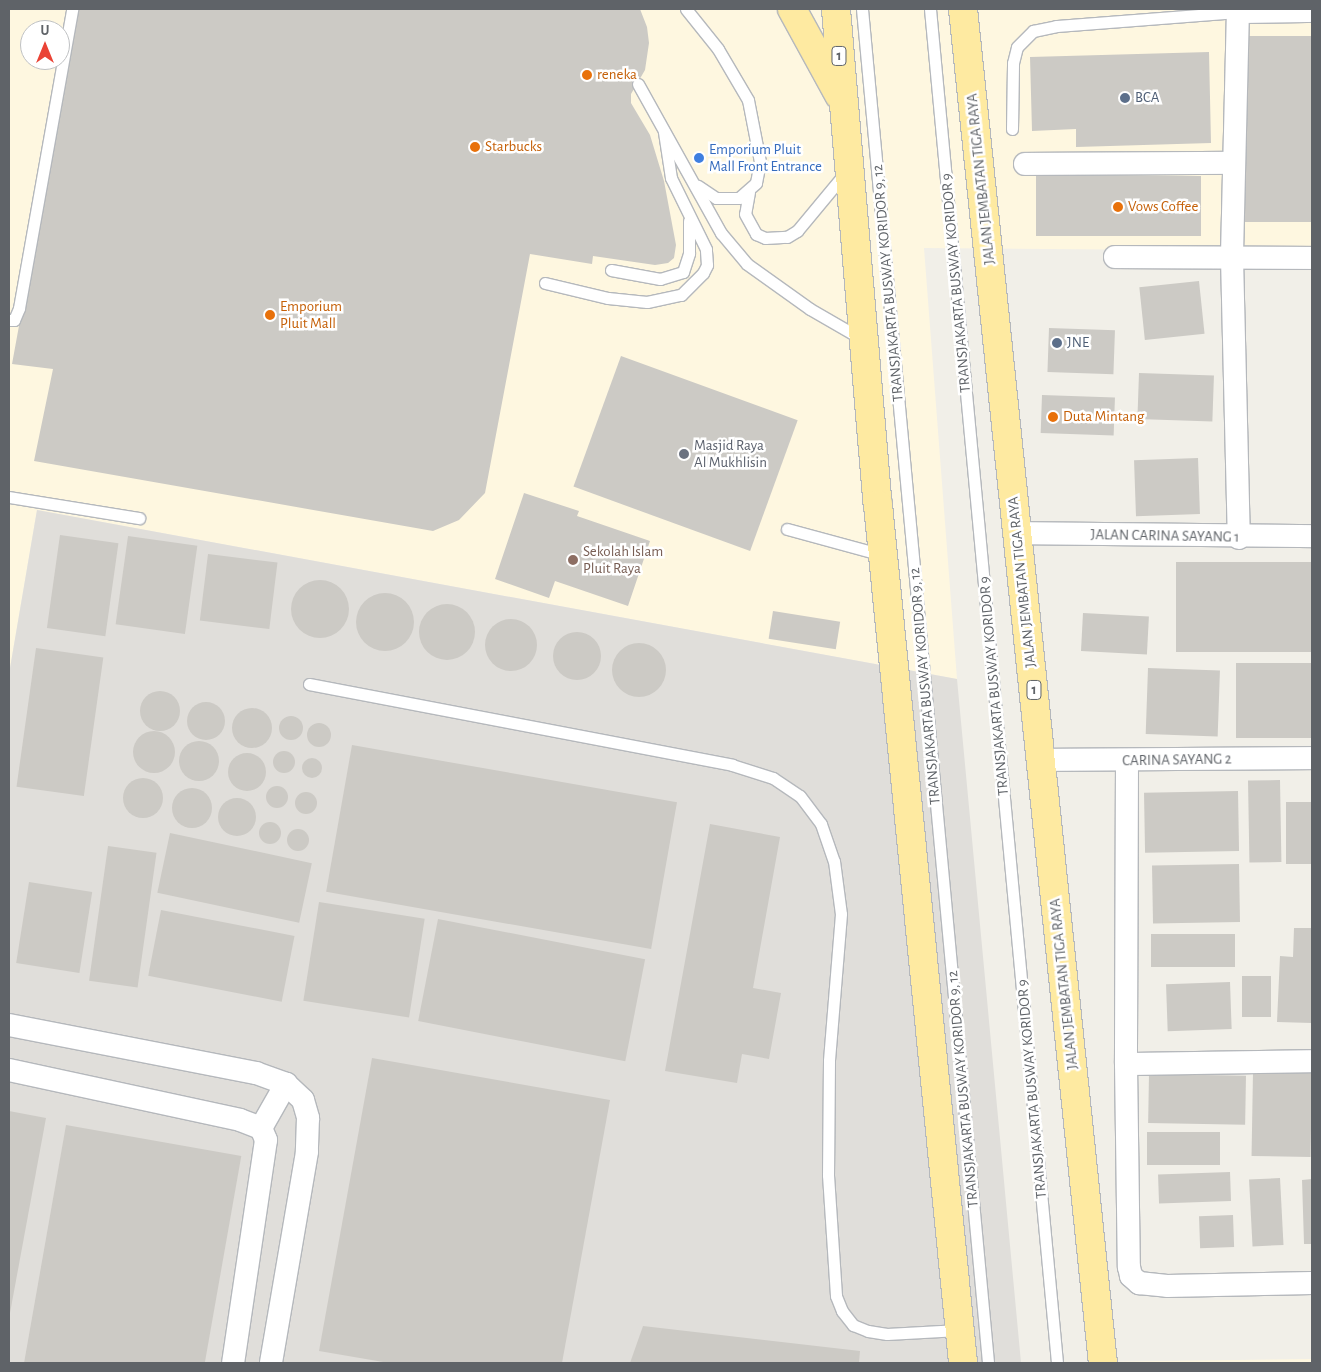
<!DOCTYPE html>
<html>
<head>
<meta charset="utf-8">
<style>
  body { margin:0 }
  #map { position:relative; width:1321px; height:1372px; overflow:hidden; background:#f1efe8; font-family:"Alegreya Sans",sans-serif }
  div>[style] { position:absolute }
  .commercial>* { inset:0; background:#fef7e0 }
  .industrial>* { inset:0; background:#e0deda }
  .building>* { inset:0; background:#cccac5; transform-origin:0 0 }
  .round { border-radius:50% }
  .roads { filter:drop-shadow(1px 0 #b5b8bc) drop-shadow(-1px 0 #b5b8bc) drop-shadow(0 1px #b5b8bc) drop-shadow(0 -1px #b5b8bc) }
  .service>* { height:11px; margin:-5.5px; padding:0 5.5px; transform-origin:5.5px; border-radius:5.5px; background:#fff }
  .minor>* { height:22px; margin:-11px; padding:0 11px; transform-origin:11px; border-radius:11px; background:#fff }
  .trunk>* { height:28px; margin:-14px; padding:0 14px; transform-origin:14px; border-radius:14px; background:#feeaa1 }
  .dots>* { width:14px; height:14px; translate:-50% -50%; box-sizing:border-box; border:2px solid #fff; border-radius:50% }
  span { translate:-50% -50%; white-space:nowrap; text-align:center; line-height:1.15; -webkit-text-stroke:5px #fff; paint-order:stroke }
  .shield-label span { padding:1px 4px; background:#fff; border:1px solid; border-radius:4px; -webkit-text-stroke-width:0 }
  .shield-label { font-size:14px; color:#5f6368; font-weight:700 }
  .food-label { font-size:15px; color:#c56008 }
  .left { translate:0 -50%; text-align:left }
  .service-label { font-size:15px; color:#4e5e75 }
  .shop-label { font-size:15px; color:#366cbe }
  .street-label { font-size:15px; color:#5f6368 }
  .worship-label { font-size:15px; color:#5b616d }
  .education-label { font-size:15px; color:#785e54 }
  .frame { position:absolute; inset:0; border:10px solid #5f6368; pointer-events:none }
  .north { position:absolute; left:20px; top:20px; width:50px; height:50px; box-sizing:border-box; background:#fff; border:1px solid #bfc1c3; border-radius:50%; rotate:0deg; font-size:14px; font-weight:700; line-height:20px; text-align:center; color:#5f6368 }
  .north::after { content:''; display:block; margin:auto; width:18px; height:22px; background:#ea4335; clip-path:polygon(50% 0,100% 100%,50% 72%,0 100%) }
</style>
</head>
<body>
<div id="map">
  <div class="commercial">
    <i style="clip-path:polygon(evenodd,9px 9px,1312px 9px,1312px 251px,924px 248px,957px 679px,37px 510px,9px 674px,9px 9px,30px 30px,60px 30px,60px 60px,30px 60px,30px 30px)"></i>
    <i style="clip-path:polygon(1312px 1359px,1312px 1363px,1021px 1363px)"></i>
  </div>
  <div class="industrial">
    <i style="clip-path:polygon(37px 510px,957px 679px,1021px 1363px,9px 1363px,9px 674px)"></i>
  </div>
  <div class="building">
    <i style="clip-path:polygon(77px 9px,640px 9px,647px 27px,649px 43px,645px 70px,631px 94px,631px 103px,650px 135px,664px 181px,676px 245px,674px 258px,668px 263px,655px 265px,593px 256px,592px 264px,530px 254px,485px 493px,459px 520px,433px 531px,34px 461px,53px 369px,12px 364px)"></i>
    <i style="left:1244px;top:36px;width:68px;height:186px"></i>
    <i style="clip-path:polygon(1209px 52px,1211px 143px,1076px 147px,1076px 129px,1032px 131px,1030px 57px)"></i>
    <i style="left:1036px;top:176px;width:165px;height:60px"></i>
    <i style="left:1199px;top:281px;width:53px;height:60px;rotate:84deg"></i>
    <i style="left:1049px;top:328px;width:66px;height:44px;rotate:2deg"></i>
    <i style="left:621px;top:356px;width:188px;height:139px;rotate:20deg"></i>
    <i style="left:1139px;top:373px;width:75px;height:46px;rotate:2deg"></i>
    <i style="left:1042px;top:395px;width:73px;height:38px;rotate:2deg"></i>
    <i style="left:1198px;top:458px;width:56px;height:64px;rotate:88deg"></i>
    <i style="clip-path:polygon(524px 493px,579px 511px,577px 516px,650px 541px,628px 606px,555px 581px,549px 598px,495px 579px)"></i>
    <i style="left:60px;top:535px;width:59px;height:94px;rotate:8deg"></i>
    <i style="left:128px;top:536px;width:70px;height:89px;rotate:8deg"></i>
    <i style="left:208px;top:554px;width:70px;height:67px;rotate:7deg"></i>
    <i style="left:1176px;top:562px;width:136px;height:90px"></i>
    <i class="round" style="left:291px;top:580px;width:58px;height:58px"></i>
    <i class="round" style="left:356px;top:593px;width:58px;height:58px"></i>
    <i class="round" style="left:419px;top:604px;width:56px;height:56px"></i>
    <i style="left:773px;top:611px;width:68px;height:28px;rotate:9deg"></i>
    <i style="left:1083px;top:613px;width:66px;height:38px;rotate:3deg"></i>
    <i class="round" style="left:485px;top:619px;width:52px;height:52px"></i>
    <i class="round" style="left:553px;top:632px;width:48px;height:48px"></i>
    <i class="round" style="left:612px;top:643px;width:54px;height:54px"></i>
    <i style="left:36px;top:648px;width:68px;height:140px;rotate:8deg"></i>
    <i style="left:1236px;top:663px;width:76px;height:75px"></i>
    <i style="left:1148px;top:668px;width:72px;height:66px;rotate:2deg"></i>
    <i class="round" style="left:140px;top:691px;width:40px;height:40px"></i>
    <i class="round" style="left:187px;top:702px;width:38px;height:38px"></i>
    <i class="round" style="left:232px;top:708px;width:40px;height:40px"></i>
    <i class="round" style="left:279px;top:716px;width:24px;height:24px"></i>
    <i class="round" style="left:307px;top:723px;width:24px;height:24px"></i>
    <i class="round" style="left:133px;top:731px;width:42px;height:42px"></i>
    <i class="round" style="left:179px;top:741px;width:40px;height:40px"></i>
    <i style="left:352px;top:745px;width:330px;height:149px;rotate:10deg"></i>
    <i class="round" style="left:273px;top:751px;width:22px;height:22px"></i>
    <i class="round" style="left:228px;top:753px;width:38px;height:38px"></i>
    <i class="round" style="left:302px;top:758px;width:20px;height:20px"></i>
    <i class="round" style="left:123px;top:778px;width:40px;height:40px"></i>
    <i style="left:1280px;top:780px;width:82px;height:32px;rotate:89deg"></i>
    <i class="round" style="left:266px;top:786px;width:22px;height:22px"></i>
    <i class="round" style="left:172px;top:788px;width:40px;height:40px"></i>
    <i style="left:1238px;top:791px;width:60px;height:94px;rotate:89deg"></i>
    <i class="round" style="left:295px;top:792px;width:22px;height:22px"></i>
    <i class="round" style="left:218px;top:798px;width:38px;height:38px"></i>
    <i style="left:1312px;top:802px;width:62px;height:26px;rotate:90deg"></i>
    <i class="round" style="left:259px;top:822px;width:22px;height:22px"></i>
    <i style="clip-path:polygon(710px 824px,780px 837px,753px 988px,781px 993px,769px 1059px,742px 1054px,737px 1083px,665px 1071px)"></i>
    <i class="round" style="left:287px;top:829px;width:22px;height:22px"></i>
    <i style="left:170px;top:833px;width:145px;height:61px;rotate:12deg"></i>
    <i style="left:108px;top:846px;width:49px;height:136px;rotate:8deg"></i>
    <i style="left:1239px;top:864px;width:58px;height:87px;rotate:89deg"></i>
    <i style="left:29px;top:882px;width:64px;height:82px;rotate:9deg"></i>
    <i style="left:319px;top:902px;width:107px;height:100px;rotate:9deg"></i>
    <i style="left:161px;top:910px;width:136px;height:67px;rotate:11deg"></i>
    <i style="left:438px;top:919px;width:211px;height:104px;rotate:11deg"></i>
    <i style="clip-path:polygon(1294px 928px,1312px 928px,1312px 1023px,1277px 1022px,1280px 956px,1293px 957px)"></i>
    <i style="left:1235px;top:934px;width:33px;height:84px;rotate:90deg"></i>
    <i style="left:1242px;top:976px;width:29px;height:41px"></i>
    <i style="left:1230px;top:982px;width:47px;height:64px;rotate:88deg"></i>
    <i style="clip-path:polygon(372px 1058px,610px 1100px,562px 1363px,389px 1363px,319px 1351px)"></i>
    <i style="left:1253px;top:1072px;width:59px;height:84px;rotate:1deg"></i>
    <i style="left:1149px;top:1074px;width:97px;height:49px;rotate:1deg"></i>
    <i style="clip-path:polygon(9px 1111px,46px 1118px,10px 1313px,9px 1313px)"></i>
    <i style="left:66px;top:1125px;width:178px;height:242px;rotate:10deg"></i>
    <i style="left:1147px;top:1132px;width:73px;height:33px"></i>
    <i style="left:1230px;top:1172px;width:29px;height:72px;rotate:88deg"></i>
    <i style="left:1280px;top:1178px;width:67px;height:31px;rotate:87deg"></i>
    <i style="clip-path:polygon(1312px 1179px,1312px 1244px,1304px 1244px,1302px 1180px)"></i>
    <i style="left:1233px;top:1215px;width:32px;height:34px;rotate:88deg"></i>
    <i style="clip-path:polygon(643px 1326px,860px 1351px,859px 1363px,630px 1363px)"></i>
  </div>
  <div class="roads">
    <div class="service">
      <i style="left:686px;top:9px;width:51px;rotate:51.3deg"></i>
      <i style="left:718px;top:49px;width:59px;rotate:59.5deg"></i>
      <i style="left:748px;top:100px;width:63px;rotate:79deg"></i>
      <i style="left:760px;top:162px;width:21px;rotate:101deg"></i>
      <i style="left:756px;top:183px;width:23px;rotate:139deg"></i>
      <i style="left:739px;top:198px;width:23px;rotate:180deg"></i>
      <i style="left:716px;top:198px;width:22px;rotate:-146deg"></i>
      <i style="left:862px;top:9px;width:1360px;rotate:84.68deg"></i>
      <i style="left:930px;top:9px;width:1360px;rotate:84.64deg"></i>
      <i style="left:638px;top:84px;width:171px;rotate:60.9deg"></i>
      <i style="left:721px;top:233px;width:40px;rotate:50deg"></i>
      <i style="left:747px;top:264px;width:77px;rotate:35.5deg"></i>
      <i style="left:810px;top:309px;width:60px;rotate:30deg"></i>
      <i style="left:1012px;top:129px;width:66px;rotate:-89.1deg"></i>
      <i style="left:1013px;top:63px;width:16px;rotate:-76deg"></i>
      <i style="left:1017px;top:47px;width:23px;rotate:-45deg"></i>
      <i style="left:1033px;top:31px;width:24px;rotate:-12deg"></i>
      <i style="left:1056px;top:26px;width:183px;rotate:-4.4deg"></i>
      <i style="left:749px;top:192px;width:22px;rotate:100deg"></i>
      <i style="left:745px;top:214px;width:23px;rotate:61deg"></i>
      <i style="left:756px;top:234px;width:10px;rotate:24deg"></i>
      <i style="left:765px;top:238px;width:22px;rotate:-3deg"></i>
      <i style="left:787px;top:237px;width:12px;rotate:-31deg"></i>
      <i style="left:797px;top:231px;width:77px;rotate:-50.3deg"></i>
      <i style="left:611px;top:270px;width:50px;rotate:10.4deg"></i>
      <i style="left:660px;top:279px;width:24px;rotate:-17deg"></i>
      <i style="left:683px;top:272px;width:20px;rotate:-72deg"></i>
      <i style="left:689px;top:253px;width:32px;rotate:-90deg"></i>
      <i style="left:545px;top:283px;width:65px;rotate:13.4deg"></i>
      <i style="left:608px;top:298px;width:39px;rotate:6deg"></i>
      <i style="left:647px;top:302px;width:35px;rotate:-12deg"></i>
      <i style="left:681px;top:295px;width:31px;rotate:-45deg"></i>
      <i style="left:703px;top:273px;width:9px;rotate:-63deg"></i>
      <i style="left:707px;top:265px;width:16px;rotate:-94deg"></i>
      <i style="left:706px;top:249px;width:79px;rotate:-116.2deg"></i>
      <i style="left:671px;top:178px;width:47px;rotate:-98.7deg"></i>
      <i style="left:9px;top:320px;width:5px"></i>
      <i style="left:14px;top:320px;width:13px;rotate:-67deg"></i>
      <i style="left:19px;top:308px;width:304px;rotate:-79.9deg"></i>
      <i style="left:9px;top:497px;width:132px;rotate:9.2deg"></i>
      <i style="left:787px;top:529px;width:99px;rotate:15.2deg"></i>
      <i style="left:309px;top:684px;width:431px;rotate:10.8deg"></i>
      <i style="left:732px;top:765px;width:43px;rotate:17.6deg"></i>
      <i style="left:773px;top:778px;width:32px;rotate:34deg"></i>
      <i style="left:800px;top:796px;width:35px;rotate:53deg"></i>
      <i style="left:821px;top:824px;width:39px;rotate:71deg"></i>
      <i style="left:834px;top:861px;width:53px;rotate:82.5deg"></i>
      <i style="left:841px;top:914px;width:147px;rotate:94.7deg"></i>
      <i style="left:829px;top:1061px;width:114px;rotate:90.5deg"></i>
      <i style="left:828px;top:1175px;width:121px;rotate:86.2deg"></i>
      <i style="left:836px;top:1296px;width:16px;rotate:68deg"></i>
      <i style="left:842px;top:1311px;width:18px;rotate:52deg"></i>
      <i style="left:853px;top:1325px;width:16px;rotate:22deg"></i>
      <i style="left:868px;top:1331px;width:19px;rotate:9deg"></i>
      <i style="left:887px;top:1334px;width:72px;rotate:-3.2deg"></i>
    </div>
    <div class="minor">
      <i style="left:1238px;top:9px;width:249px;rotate:91.4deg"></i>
      <i style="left:1232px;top:258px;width:280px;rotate:88.6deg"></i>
      <i style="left:1238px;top:12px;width:74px;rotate:-0.8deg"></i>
      <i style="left:1025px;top:164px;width:209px;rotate:-0.3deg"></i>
      <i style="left:1115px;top:257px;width:197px;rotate:0.3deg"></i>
      <i style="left:1017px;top:533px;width:295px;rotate:0.6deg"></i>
      <i style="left:1041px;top:760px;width:271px;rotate:-0.4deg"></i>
      <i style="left:1127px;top:761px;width:303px;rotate:90.2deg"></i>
      <i style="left:1126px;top:1064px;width:203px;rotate:89.2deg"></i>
      <i style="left:1129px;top:1267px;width:9px;rotate:77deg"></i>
      <i style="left:1131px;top:1276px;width:11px;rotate:41deg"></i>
      <i style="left:1139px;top:1283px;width:28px;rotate:6deg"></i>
      <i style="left:1167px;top:1286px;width:145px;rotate:-1.2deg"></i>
      <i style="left:9px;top:1025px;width:252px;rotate:11deg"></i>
      <i style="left:256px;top:1073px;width:32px;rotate:20deg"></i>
      <i style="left:286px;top:1084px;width:23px;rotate:43deg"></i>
      <i style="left:303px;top:1100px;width:19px;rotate:74deg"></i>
      <i style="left:308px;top:1118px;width:34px;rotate:92deg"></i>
      <i style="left:307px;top:1152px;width:214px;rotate:99.7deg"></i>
      <i style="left:1126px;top:1064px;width:186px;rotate:-0.9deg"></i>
      <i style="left:9px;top:1070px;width:236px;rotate:12.2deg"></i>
      <i style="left:240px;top:1120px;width:22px;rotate:21deg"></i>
      <i style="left:261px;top:1128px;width:13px;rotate:67deg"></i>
      <i style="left:266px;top:1140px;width:225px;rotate:98.4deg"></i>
      <i style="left:261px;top:1128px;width:51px;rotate:-60.4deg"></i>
    </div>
    <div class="trunk">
      <i style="left:792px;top:9px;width:98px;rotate:61.3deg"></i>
      <i style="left:836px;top:9px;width:498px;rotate:85.2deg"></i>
      <i style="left:878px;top:505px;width:862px;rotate:84.34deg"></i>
      <i style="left:963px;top:9px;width:1361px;rotate:84.1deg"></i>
    </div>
  </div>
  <div class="dots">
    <i style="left:587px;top:75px;background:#e8710a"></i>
    <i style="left:1125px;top:98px;background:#5c6f8a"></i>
    <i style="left:475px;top:147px;background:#e8710a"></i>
    <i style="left:699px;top:158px;background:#3f7fe0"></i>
    <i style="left:1118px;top:207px;background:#e8710a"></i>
    <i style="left:270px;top:315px;background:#e8710a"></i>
    <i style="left:1057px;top:343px;background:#5c6f8a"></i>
    <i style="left:1053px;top:417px;background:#e8710a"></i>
    <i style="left:684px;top:454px;background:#6b7280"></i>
    <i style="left:573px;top:560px;background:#8d6e63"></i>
  </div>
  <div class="shield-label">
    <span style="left:839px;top:56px">1</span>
    <span style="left:1034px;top:690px">1</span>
  </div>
  <div class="food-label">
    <span class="left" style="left:597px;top:75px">reneka</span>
    <span class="left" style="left:485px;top:147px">Starbucks</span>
    <span class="left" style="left:1128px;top:207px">Vows Coffee</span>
    <span class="left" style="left:280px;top:315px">Emporium<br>Pluit Mall</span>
    <span class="left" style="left:1063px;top:417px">Duta Mintang</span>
  </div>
  <div class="service-label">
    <span class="left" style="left:1135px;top:98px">BCA</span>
    <span class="left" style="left:1067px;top:343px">JNE</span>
  </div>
  <div class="shop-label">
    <span class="left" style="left:709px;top:158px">Emporium Pluit<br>Mall Front Entrance</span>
  </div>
  <div class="street-label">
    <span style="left:981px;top:179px;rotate:-96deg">JALAN JEMBATAN TIGA RAYA</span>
    <span style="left:888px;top:283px;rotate:-95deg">TRANSJAKARTA BUSWAY KORIDOR 9, 12</span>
    <span style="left:956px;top:283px;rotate:-95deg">TRANSJAKARTA BUSWAY KORIDOR 9</span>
    <span style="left:1165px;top:536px;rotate:1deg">JALAN CARINA SAYANG 1</span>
    <span style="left:1022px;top:582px;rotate:-96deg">JALAN JEMBATAN TIGA RAYA</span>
    <span style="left:925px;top:686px;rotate:-95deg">TRANSJAKARTA BUSWAY KORIDOR 9, 12</span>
    <span style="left:994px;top:686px;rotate:-95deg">TRANSJAKARTA BUSWAY KORIDOR 9</span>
    <span style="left:1177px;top:760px;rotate:-1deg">CARINA SAYANG 2</span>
    <span style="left:1064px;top:984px;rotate:-96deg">JALAN JEMBATAN TIGA RAYA</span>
    <span style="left:963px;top:1089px;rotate:-95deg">TRANSJAKARTA BUSWAY KORIDOR 9, 12</span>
    <span style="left:1032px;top:1089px;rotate:-95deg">TRANSJAKARTA BUSWAY KORIDOR 9</span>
  </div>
  <div class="worship-label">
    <span class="left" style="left:694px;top:454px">Masjid Raya<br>Al Mukhlisin</span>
  </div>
  <div class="education-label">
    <span class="left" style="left:583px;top:560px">Sekolah Islam<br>Pluit Raya</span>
  </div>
  <div class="frame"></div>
  <div class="north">U</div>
</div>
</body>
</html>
